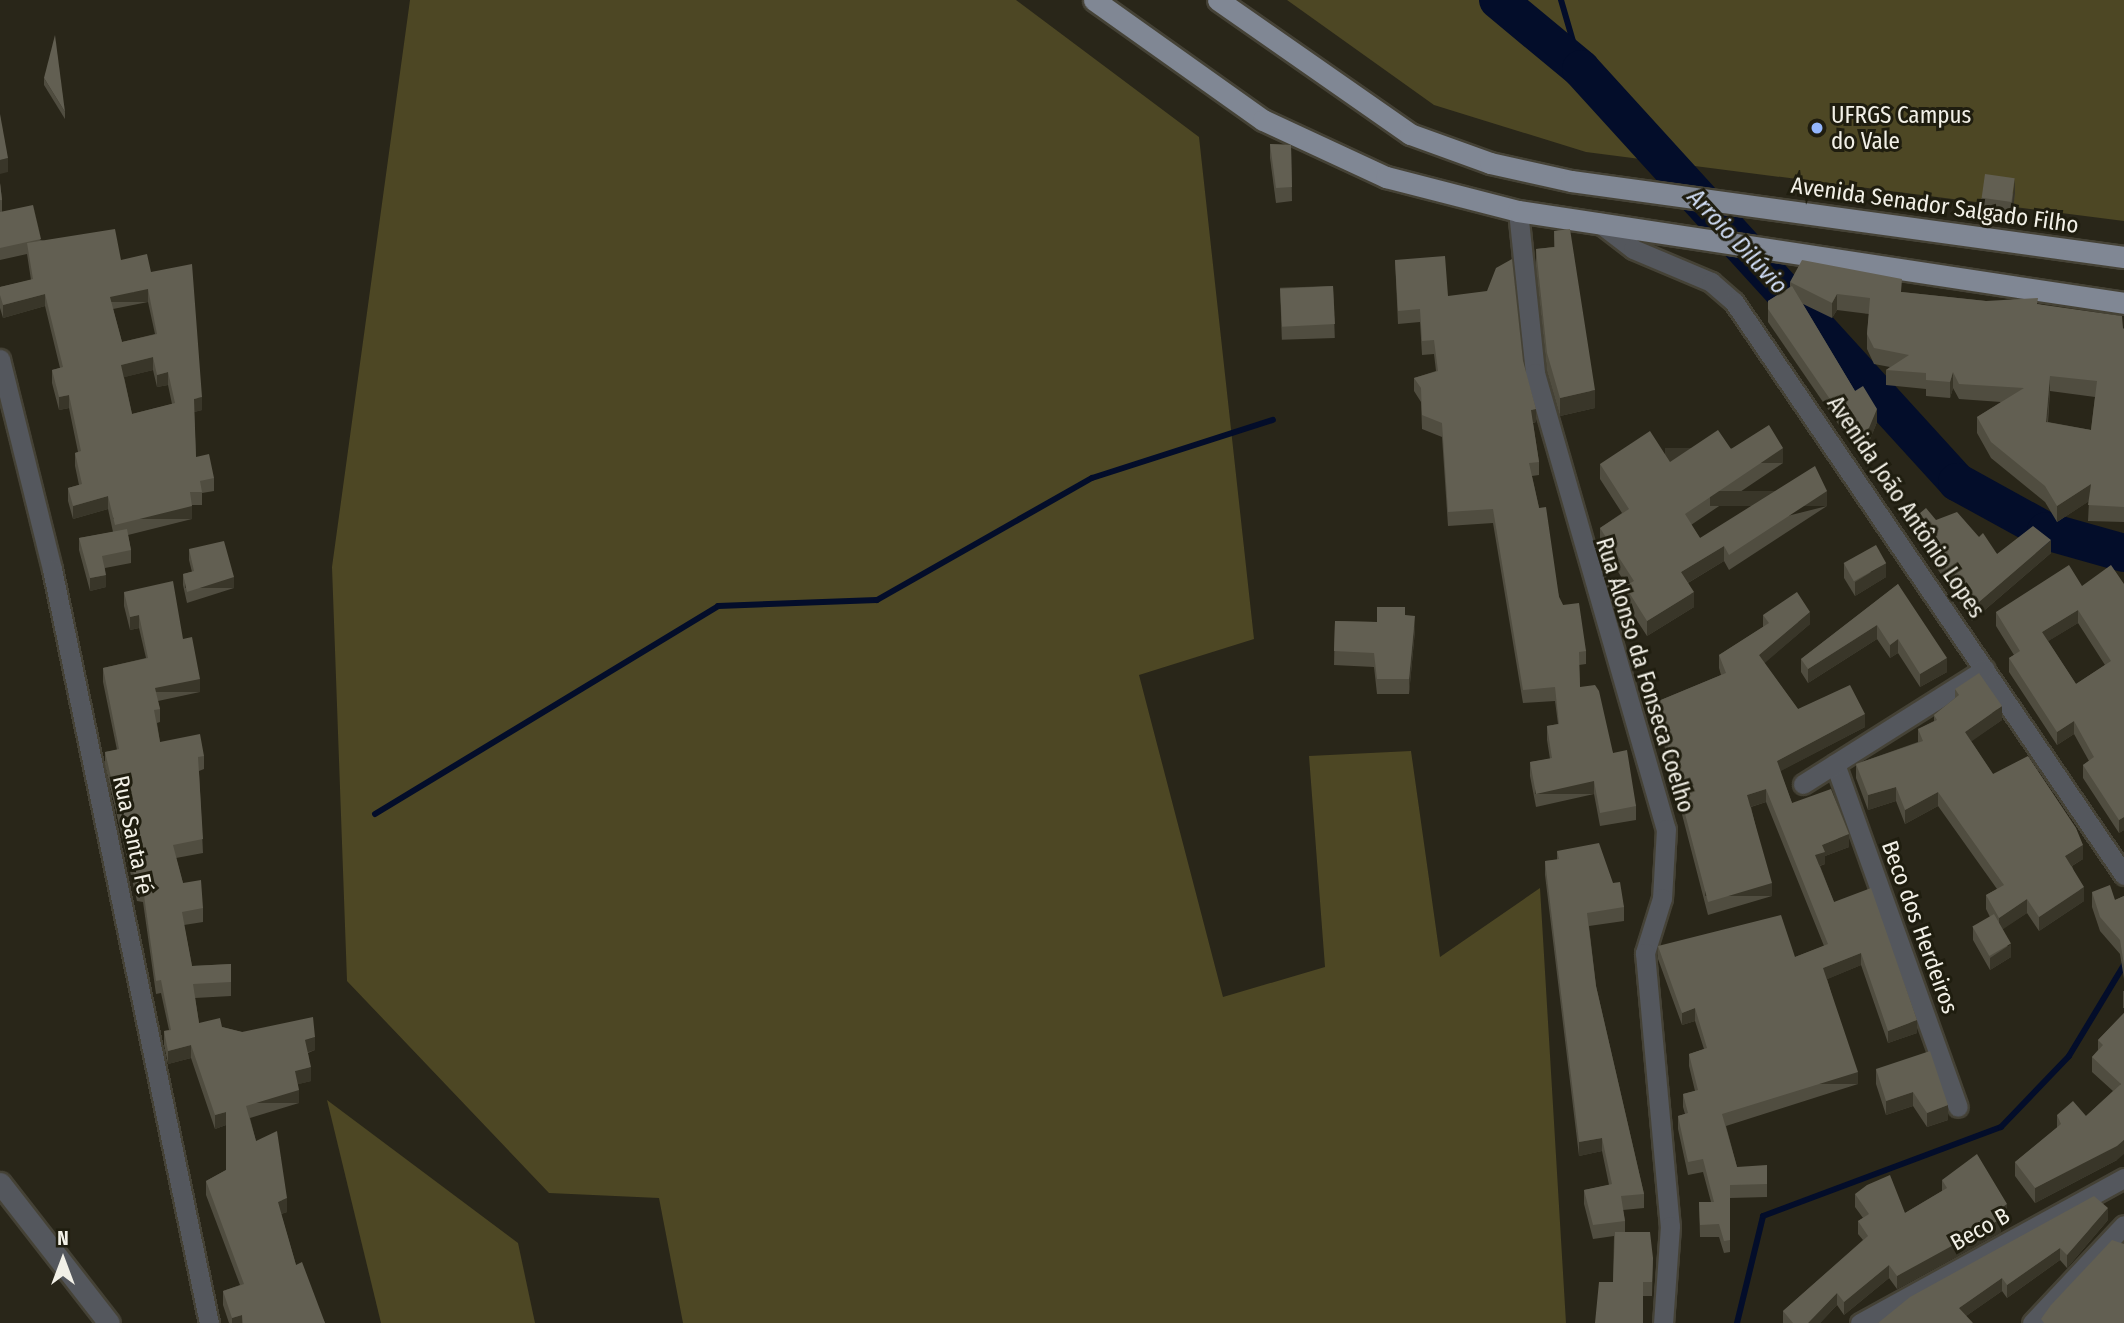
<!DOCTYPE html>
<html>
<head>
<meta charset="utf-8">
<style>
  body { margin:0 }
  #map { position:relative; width:2124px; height:1323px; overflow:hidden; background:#292619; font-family:"Fira Sans Condensed",sans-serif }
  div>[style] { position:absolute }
  .green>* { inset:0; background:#4d4724 }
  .stream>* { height:6px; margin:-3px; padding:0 3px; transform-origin:3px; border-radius:3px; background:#030d2a }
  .river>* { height:38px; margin:-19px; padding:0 19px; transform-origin:19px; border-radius:19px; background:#030d2a }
  .roads { filter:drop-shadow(2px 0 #454236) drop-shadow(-2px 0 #454236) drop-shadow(0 2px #454236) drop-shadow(0 -2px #454236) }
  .minor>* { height:19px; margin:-9.5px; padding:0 9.5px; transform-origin:9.5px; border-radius:9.5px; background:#54575d }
  .tertiary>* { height:21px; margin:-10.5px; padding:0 10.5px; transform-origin:10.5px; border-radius:10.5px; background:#54575d }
  .primary>* { height:21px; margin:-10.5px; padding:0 10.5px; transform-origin:10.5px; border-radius:10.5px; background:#808794 }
  .wall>* { inset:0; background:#504d40; transform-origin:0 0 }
  .shaded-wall>* { inset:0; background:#393629; transform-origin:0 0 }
  .building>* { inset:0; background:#625f52; transform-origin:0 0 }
  .dots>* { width:19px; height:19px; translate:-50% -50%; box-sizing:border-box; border:4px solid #1f1d0f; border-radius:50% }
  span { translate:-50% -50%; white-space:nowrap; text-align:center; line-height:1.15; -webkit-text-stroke:6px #1f1d0f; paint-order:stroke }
  .poi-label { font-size:23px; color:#f2f0e7 }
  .left { translate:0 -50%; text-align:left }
  .street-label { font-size:23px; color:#f2f0e7 }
  .water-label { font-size:24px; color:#d1def7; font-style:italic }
  .north { position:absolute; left:28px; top:1225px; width:70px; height:70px; -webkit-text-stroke:5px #1f1d0f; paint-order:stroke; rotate:0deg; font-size:19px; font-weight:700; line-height:28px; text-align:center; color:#f2f0e7 }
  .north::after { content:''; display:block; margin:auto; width:24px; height:32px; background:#f2f0e7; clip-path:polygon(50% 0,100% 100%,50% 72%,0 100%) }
</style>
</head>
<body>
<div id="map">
  <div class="green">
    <i style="clip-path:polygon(410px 0,1016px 0,1199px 137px,1254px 639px,1139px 675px,1223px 997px,1325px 967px,1309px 756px,1411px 751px,1440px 957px,1540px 888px,1566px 1323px,683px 1323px,659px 1198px,549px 1193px,347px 981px,332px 567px)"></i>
    <i style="clip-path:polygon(1287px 0,2124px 0,2124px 221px,1586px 152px,1434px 105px)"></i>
    <i style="clip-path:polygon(327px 1100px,518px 1243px,535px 1323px,381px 1323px)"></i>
  </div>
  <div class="stream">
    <i style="left:1561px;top:0;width:72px;rotate:73.8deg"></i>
    <i style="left:375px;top:814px;width:401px;rotate:-31.2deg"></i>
    <i style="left:718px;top:606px;width:159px;rotate:-2.2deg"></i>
    <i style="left:877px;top:600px;width:247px;rotate:-29.6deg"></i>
    <i style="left:1092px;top:478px;width:190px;rotate:-17.8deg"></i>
    <i style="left:1737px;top:1323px;width:110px;rotate:-76.3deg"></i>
    <i style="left:1763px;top:1216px;width:254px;rotate:-20.5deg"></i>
    <i style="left:2001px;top:1127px;width:98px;rotate:-46.2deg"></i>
    <i style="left:2069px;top:1056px;width:106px;rotate:-58.9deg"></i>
  </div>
  <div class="river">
    <i style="left:1498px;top:0;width:108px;rotate:39.7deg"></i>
    <i style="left:1581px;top:69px;width:559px;rotate:47.68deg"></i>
    <i style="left:1957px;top:482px;width:102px;rotate:28.8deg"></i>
    <i style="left:2046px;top:531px;width:81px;rotate:15.8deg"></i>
  </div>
  <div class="roads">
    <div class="minor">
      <i style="left:1518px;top:211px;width:163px;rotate:84deg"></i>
      <i style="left:1535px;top:373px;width:474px;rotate:74deg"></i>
      <i style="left:1666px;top:829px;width:69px;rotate:93.3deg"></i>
      <i style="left:1662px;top:898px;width:58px;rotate:107.2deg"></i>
      <i style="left:1645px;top:953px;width:274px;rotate:84.8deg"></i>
      <i style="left:1670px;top:1226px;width:97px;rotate:94.1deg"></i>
      <i style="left:1598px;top:222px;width:44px;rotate:37.6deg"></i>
      <i style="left:1633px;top:249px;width:85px;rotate:22.9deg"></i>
      <i style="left:1711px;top:282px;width:30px;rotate:41deg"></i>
      <i style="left:1734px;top:302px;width:693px;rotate:55.76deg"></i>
      <i style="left:0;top:359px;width:216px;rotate:76.1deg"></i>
      <i style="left:52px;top:569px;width:770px;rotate:78.24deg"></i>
      <i style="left:1835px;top:764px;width:364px;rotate:70.3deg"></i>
      <i style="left:1803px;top:784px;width:215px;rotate:-32.3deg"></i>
      <i style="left:1860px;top:1323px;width:301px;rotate:-28.8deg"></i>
      <i style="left:2032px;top:1323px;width:134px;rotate:-46.8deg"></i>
    </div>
    <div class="tertiary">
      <i style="left:0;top:1183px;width:177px;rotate:52.1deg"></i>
    </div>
    <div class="primary">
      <i style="left:1094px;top:0;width:207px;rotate:35.4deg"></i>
      <i style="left:1263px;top:120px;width:136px;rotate:24.9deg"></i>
      <i style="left:1386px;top:177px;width:136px;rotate:14.4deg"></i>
      <i style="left:1518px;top:211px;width:613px;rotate:8.63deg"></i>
      <i style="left:1218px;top:0;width:234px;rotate:34.9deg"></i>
      <i style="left:1410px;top:134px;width:85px;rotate:19.9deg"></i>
      <i style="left:1490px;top:163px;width:83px;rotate:12.5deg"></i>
      <i style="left:1571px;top:181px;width:558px;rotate:7.83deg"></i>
    </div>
  </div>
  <div class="wall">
    <i style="clip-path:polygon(44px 78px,65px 112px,65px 119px,44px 85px)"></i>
    <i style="clip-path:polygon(1270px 144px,1291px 145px,1292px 201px,1276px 203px,1270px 158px)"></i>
    <i style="clip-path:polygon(evenodd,0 183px,2px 200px,2px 212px,41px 240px,121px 260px,151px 272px,202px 410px,194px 412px,196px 457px,214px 478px,214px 491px,202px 493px,202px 505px,192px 505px,192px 519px,128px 535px,131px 550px,131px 563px,105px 568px,106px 587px,90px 591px,79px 550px,79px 538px,113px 532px,108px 509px,73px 519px,68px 501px,68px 488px,79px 485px,75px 466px,75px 453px,78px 452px,69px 408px,59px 410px,52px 383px,52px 370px,60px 368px,45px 306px,3px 318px,0 308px,0 287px,31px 280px,27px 254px,0 260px,0 183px,148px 302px,155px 334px,122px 342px,113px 309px,148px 302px,0 183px,153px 370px,157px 387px,168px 385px,172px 404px,132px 414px,124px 377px,153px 370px)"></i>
    <i style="clip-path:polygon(2015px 193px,2012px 217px,1981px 212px,1981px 198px)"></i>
    <i style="clip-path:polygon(1554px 231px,1595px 408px,1560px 416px,1547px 371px,1536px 267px,1536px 249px,1554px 247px)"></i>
    <i style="clip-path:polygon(1395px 260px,1448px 296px,1523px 361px,1536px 422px,1533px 423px,1539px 462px,1539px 475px,1532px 476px,1559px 597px,1586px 651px,1586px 664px,1579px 665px,1580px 687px,1613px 753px,1636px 806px,1636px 820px,1600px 826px,1594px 794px,1536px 807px,1530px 776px,1530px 762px,1550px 759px,1547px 740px,1547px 726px,1558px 724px,1555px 701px,1523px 703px,1493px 523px,1448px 526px,1442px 437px,1422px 429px,1421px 402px,1414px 391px,1414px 378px,1436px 371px,1434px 354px,1422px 355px,1420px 322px,1398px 324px)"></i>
    <i style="clip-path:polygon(evenodd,1790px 282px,1902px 292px,1986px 301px,2038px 304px,2124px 329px,2124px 522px,2088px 521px,2089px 501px,2057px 522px,2045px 502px,1991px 458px,1977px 433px,1977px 417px,2001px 402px,1959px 399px,1953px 388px,1950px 398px,1926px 396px,1926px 389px,1886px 385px,1886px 370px,1890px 367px,1874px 364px,1867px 349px,1867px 334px,1869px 314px,1837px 310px,1832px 318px,1803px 304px,1855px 391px,1877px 422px,1869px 442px,1856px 450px,1768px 322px,1768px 301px,1790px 287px,1790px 282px,2050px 391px,2095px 397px,2091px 430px,2048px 422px,2050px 391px)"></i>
    <i style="left:1333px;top:286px;width:52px;height:53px;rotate:88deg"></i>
    <i style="clip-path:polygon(1731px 449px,1783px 463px,1691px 525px,1700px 538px,1827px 506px,1729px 570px,1724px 561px,1688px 583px,1694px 607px,1647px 636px,1625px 602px,1625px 586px,1627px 586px,1600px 543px,1600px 528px,1622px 513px,1600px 479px,1600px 464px,1670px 462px)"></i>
    <i style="clip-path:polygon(1913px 519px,1936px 520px,1979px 537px,1997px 554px,2051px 553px,1972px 621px,1913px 532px)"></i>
    <i style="clip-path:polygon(189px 549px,234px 588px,187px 603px,183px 585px,183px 574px,192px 572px,189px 560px)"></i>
    <i style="clip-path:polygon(1844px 564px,1886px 577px,1855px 596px,1844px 578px)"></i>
    <i style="clip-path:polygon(1898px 584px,1947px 672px,1920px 687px,1898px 653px,1890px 658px,1877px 639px,1808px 683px,1801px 672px,1801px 659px)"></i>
    <i style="clip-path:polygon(evenodd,2124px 584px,2124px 830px,2119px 833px,2083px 778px,2083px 765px,2089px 761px,2074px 734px,2057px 745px,2009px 672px,2009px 658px,2014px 655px,1996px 626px,1996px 612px,2082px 586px,2124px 584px,2078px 623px,2105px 665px,2076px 684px,2048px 641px,2078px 623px)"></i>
    <i style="clip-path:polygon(124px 592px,183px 639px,200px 692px,158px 701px,160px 709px,160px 722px,157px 723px,160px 742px,204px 756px,204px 769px,199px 771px,203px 853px,176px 858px,183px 883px,203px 908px,203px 922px,184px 925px,192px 966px,231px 964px,231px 996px,195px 998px,199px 1023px,222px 1027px,315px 1050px,308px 1053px,311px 1081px,298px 1084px,299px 1103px,250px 1118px,256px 1141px,287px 1212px,281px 1214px,296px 1265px,325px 1323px,229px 1323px,223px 1305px,223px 1291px,240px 1285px,206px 1195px,206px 1181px,226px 1170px,226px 1125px,215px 1129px,191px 1058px,168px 1064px,164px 1045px,164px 1031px,169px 1030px,161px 993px,156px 994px,143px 902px,137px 901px,105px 765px,105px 752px,117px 750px,103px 682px,103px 668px,146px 658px,139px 628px,130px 630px,124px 606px)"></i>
    <i style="clip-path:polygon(1405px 615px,1415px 630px,1409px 694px,1377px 694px,1374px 667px,1334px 665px,1335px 621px,1377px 622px)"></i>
    <i style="clip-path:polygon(1763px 615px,1810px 624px,1764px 663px,1798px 709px,1865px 727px,1780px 771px,1792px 803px,1849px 847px,1825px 856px,1825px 864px,1820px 866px,1834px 902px,1917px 1033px,1888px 1043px,1861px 965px,1827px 979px,1858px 1084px,1726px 1126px,1737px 1167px,1767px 1184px,1767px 1197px,1730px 1198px,1730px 1252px,1724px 1253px,1719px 1237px,1700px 1237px,1699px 1202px,1711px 1202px,1703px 1172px,1688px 1175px,1678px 1129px,1678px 1116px,1685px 1114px,1683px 1107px,1683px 1094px,1695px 1091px,1689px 1066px,1689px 1054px,1704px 1049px,1695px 1021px,1682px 1025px,1658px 959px,1658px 946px,1795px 957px,1824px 946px,1766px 802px,1751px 807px,1772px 896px,1708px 915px,1656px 714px,1656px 702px,1721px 675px,1719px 668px,1719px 655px,1763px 627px)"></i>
    <i style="clip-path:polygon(1955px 689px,2002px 720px,1971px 741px,1993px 774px,2083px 859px,2072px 866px,2084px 901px,2039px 931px,2027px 913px,2002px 929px,2011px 957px,1990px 970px,1973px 940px,1973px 927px,1990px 917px,1986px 909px,1986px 895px,1997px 889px,1938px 806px,1905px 824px,1896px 801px,1868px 810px,1856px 778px,1856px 764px,1918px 742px,1918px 729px,1934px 721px,1934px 715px,1955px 698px)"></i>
    <i style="clip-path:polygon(1557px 851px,1613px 883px,1624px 907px,1624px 921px,1589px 926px,1596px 986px,1644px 1194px,1644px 1208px,1623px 1210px,1625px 1221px,1625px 1232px,1653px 1258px,1652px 1296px,1643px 1296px,1613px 1282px,1614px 1236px,1593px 1239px,1584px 1204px,1584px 1190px,1609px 1185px,1602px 1151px,1579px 1156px,1545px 875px,1545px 861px,1557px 860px)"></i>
    <i style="clip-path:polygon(2092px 892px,2115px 900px,2124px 896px,2124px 979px,2120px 954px,2100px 931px,2092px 907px)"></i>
    <i style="left:2124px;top:991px;width:17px;height:1px;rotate:90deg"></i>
    <i style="clip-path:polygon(2124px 1013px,2117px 1160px,2035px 1203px,2015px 1176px,2015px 1162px,2057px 1128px,2057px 1115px,2086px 1116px,2113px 1091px,2092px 1072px,2092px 1057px,2098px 1050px,2098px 1040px)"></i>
    <i style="clip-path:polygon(1876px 1069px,1948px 1105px,1948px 1120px,1927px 1127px,1913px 1106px,1886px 1115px,1876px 1084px)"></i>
    <i style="clip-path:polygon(1942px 1180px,2007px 1217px,2001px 1221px,2001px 1232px,1897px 1289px,1889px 1278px,1844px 1315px,1837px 1305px,1820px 1323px,1783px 1323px,1783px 1311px,1863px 1240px,1858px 1234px,1858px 1221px,1863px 1218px,1855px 1207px,1855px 1194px,1905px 1213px,1942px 1191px)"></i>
    <i style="clip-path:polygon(2108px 1220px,2067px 1268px,2060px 1260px,2007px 1298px,2002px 1291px,1966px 1316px,1878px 1323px)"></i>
  </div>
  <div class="shaded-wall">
    <i style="clip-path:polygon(8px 158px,8px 172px,0 174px,0 160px)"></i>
    <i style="clip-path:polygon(2015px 178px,2015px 193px,2012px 217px,2012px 203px)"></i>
    <i style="left:148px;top:289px;width:13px;height:39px;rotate:90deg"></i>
    <i style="clip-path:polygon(45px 294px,45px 306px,3px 318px,3px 305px)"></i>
    <i style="clip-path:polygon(1837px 294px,1837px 310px,1832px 318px,1832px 303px)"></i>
    <i style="clip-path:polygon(153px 357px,153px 370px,121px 378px,121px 365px)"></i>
    <i style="clip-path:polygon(168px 372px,168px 385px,157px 387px,157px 375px)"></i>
    <i style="clip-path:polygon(1953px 372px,1953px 388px,1950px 398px,1950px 382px)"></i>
    <i style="clip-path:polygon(2050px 376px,2050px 391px,2046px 437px,2046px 422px)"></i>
    <i style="clip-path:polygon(1595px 390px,1595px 408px,1560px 416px,1560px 398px)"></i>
    <i style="clip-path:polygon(69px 395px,69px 408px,59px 410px,59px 397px)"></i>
    <i style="clip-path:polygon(202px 397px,202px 410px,194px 412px,194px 399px)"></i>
    <i style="clip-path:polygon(1536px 409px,1536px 422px,1531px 423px,1531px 410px)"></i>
    <i style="clip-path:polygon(1877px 409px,1877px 422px,1869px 442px,1856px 450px,1856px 437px)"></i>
    <i style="left:1783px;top:448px;width:15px;height:118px;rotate:90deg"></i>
    <i style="clip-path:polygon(2091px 484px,2091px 500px,2057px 522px,2057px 506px)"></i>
    <i style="left:1827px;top:491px;width:15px;height:117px;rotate:90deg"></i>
    <i style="clip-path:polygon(108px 496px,108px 509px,73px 519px,73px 506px)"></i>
    <i style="left:192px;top:506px;width:13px;height:79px;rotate:90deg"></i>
    <i style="clip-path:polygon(2051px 540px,2051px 553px,1972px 621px,1972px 608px)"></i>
    <i style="clip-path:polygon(1724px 546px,1724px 561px,1681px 587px,1681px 572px)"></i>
    <i style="clip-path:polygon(1886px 563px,1886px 577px,1855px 596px,1855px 582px)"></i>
    <i style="clip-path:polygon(106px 575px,106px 587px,90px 591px,90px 578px)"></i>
    <i style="left:234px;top:577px;width:11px;height:49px;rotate:90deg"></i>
    <i style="clip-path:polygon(1694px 592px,1694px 607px,1647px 636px,1647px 621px)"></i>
    <i style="clip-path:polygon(2078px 610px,2078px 623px,2042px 645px,2042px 632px)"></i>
    <i style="clip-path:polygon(1810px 612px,1810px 624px,1759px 668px,1759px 655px)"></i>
    <i style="clip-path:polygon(139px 615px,139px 628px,130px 630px,130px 617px)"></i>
    <i style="clip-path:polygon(1415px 616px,1415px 630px,1409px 694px,1409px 679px)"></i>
    <i style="clip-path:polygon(1877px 625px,1877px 639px,1808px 683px,1808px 669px)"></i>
    <i style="clip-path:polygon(1898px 639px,1898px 653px,1890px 658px,1890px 645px)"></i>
    <i style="clip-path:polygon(1947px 658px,1947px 672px,1920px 687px,1920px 674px)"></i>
    <i style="left:200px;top:679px;width:13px;height:46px;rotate:90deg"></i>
    <i style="clip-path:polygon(2002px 706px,2002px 720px,1965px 746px,1965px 732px)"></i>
    <i style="clip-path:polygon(1865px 714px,1865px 727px,1777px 773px,1777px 761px)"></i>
    <i style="clip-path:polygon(2074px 721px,2074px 734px,2057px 745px,2057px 732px)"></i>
    <i style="left:1594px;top:781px;width:13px;height:59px;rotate:90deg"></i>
    <i style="clip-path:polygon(1896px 787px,1896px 801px,1868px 810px,1868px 795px)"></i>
    <i style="clip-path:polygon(1766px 789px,1766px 802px,1747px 808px,1747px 795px)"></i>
    <i style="clip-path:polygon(1938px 792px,1938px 806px,1905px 824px,1905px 810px)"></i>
    <i style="clip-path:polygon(2124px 817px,2124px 830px,2119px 833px,2119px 820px)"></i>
    <i style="clip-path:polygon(1849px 834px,1849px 847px,1825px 856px,1825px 864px,1815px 867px,1815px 855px,1822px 845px)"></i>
    <i style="clip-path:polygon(2083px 845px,2083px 859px,2065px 870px,2065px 856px)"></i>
    <i style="left:1772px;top:883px;width:13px;height:67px;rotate:90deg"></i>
    <i style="clip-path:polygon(2084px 887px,2084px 901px,2039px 931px,2039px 917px)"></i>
    <i style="clip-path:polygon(2027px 899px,2027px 913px,1999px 932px,1999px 918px)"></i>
    <i style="clip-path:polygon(2011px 944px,2011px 957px,1990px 970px,1990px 958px)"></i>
    <i style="clip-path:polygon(1861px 953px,1861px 965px,1823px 981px,1823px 968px)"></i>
    <i style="clip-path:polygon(1695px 1008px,1695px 1021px,1682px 1025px,1682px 1013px)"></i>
    <i style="clip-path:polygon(1917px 1020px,1917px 1033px,1888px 1043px,1888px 1031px)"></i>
    <i style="clip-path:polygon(315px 1037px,315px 1050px,305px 1053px,305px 1040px)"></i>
    <i style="clip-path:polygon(191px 1045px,191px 1058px,168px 1064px,168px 1051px)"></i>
    <i style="clip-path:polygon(311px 1067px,311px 1081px,295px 1085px,295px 1071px)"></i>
    <i style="left:1858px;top:1072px;width:12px;height:142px;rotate:90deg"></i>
    <i style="left:299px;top:1090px;width:13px;height:55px;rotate:90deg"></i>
    <i style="clip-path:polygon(1913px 1092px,1913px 1106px,1886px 1115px,1886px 1101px)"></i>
    <i style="clip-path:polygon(1948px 1105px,1948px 1120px,1927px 1127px,1927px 1113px)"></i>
    <i style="clip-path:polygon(226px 1112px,226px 1125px,215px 1129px,215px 1115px)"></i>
    <i style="clip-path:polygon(1602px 1138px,1602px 1151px,1579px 1156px,1579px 1142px)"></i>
    <i style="clip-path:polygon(2124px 1140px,2124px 1154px,2117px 1160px,2035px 1203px,2035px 1188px)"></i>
    <i style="clip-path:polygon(287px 1198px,287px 1212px,278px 1215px,278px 1202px)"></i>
    <i style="clip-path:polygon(2007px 1204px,2007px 1217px,2001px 1221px,2001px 1232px,1897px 1289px,1897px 1276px)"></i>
    <i style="clip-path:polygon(2108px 1208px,2108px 1220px,2067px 1268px,2067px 1255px)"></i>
    <i style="clip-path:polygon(2060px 1248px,2060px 1260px,2007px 1298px,2007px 1285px)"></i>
    <i style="clip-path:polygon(1889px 1265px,1889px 1278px,1844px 1315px,1844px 1302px)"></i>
    <i style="clip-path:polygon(2002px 1278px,2002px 1291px,1959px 1321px,1959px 1308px)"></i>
    <i style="clip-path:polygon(1837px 1293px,1837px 1305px,1820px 1323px,1808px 1323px)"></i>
    <i style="clip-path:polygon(242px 1315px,242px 1323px,232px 1323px,232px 1318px)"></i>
  </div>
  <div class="building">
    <i style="clip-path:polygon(55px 35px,65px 112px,44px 78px)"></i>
    <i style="clip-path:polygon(0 114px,8px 158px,0 160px)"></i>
    <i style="clip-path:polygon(1270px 144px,1291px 145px,1292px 187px,1276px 188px)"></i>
    <i style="left:1985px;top:174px;width:30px;height:24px;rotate:8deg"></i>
    <i style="clip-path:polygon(0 183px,2px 200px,0 200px)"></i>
    <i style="clip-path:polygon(33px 205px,41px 239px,0 248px,0 212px)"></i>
    <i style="clip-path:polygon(evenodd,115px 229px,121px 260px,147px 254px,151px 272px,192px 264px,202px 397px,194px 399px,196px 457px,209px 454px,214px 478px,200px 481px,202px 492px,190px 492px,192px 506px,115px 525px,108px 496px,73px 506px,68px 488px,82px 484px,75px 453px,81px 451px,69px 395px,59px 397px,52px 370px,63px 367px,45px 294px,3px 305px,0 295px,0 287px,33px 279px,27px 243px,115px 229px,148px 289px,157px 334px,122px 342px,110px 297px,148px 289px,115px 229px,153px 357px,157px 375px,168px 372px,175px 403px,132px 414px,121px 365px,153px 357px)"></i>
    <i style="clip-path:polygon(1570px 229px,1595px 390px,1560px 398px,1547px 353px,1536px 249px,1555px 247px,1554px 231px)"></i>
    <i style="clip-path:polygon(1445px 256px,1448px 296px,1487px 291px,1496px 268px,1512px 259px,1523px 361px,1536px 409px,1531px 410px,1539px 462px,1529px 463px,1539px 508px,1546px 507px,1559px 597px,1563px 605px,1579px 603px,1586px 651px,1579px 652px,1580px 687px,1595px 685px,1599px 691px,1613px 753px,1627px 750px,1636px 806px,1600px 813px,1594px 781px,1536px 794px,1530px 762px,1552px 758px,1547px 726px,1559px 724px,1555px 687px,1523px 690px,1493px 509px,1448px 512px,1442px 423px,1422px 415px,1421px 388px,1414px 378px,1438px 371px,1434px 340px,1422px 341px,1420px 309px,1398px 311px,1395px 260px)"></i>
    <i style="clip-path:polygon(evenodd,1802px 260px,1902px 279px,1901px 292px,1986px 301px,2038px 298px,2037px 304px,2122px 316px,2123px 328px,2124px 329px,2124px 507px,2088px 505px,2091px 484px,2057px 506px,2045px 486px,1991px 442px,1977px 417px,2024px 388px,1959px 384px,1953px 372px,1950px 382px,1926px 380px,1926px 373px,1886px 370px,1909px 355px,1874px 348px,1867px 334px,1870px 298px,1837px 294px,1832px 303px,1790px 282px,1802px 260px,2050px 376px,2097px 381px,2091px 430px,2046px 422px,2050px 376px)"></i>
    <i style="left:1333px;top:286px;width:38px;height:53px;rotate:87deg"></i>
    <i style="clip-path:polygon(1792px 286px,1855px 391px,1863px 386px,1877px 409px,1869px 428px,1856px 437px,1768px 309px,1768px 301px)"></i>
    <i style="clip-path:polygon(1769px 425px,1783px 448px,1685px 514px,1700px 538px,1815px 466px,1827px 491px,1729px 555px,1724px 546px,1681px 572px,1694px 592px,1647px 621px,1625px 586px,1634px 581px,1600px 528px,1629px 509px,1600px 464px,1650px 431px,1670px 462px,1718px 430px,1731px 449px)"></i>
    <i style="clip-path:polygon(1926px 508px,1936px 520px,1957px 512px,1979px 537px,1983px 533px,1997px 554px,2033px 526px,2051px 540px,1972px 608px,1913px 519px)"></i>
    <i style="clip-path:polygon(127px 529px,131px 550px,102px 556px,106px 575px,90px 578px,79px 538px)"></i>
    <i style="clip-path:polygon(224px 541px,234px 577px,187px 592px,183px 574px,194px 571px,189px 549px)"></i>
    <i style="left:1876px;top:545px;width:21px;height:37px;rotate:61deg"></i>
    <i style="clip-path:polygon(evenodd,2069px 565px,2082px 586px,2111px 565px,2124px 584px,2124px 817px,2119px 820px,2083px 765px,2094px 757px,2074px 721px,2057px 732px,2009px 658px,2020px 651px,1996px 612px,2069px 565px,2078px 610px,2111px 661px,2076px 684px,2042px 632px,2078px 610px)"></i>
    <i style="clip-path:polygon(173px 581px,183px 639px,192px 637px,200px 679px,155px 688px,160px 709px,154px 710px,160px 742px,200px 734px,204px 756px,198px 757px,203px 839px,173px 845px,183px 883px,201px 880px,203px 908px,182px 912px,192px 966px,231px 964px,231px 982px,193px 984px,199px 1023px,220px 1018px,222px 1027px,242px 1032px,313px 1017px,315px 1037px,305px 1040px,311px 1067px,295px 1071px,299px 1090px,246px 1106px,256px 1141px,277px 1131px,287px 1198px,278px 1202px,296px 1265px,302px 1262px,325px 1323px,243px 1323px,242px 1315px,232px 1318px,223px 1291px,244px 1284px,206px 1181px,226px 1170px,226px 1112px,215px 1115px,191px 1045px,168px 1051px,164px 1031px,171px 1030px,161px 980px,156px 981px,143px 888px,137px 888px,105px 752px,119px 749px,103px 668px,148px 658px,139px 615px,130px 617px,124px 592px)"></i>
    <i style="clip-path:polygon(1898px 584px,1947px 658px,1920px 674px,1898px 639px,1890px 645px,1877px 625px,1808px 669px,1801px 659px)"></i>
    <i style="clip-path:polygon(1797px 592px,1810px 612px,1759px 655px,1798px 709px,1850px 685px,1865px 714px,1777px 761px,1792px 803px,1831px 789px,1849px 834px,1822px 845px,1825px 852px,1815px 855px,1834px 902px,1871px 888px,1917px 1020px,1888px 1031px,1861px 953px,1823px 968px,1858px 1072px,1722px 1114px,1737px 1167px,1767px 1165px,1767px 1184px,1730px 1185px,1730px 1240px,1724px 1241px,1719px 1224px,1700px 1225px,1699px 1202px,1714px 1202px,1703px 1159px,1688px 1162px,1678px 1116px,1688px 1113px,1683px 1094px,1698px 1090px,1689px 1054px,1707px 1048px,1695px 1008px,1682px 1013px,1658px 946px,1781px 915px,1795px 957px,1828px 944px,1766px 789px,1747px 795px,1772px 883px,1708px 902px,1656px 702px,1726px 673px,1719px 655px,1769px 623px,1763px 615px)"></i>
    <i style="clip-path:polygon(1377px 607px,1405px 607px,1405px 615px,1415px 616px,1409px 679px,1377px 679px,1374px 653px,1334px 651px,1335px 621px,1377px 622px)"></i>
    <i style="clip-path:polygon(1979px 673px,2002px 706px,1965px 732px,1993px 774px,2028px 756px,2076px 828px,2083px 845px,2065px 856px,2084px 887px,2039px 917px,2027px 899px,1999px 918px,1986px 895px,2004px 885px,1938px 792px,1905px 810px,1896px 787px,1868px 795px,1856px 764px,1923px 741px,1918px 729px,1937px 720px,1934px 715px,1959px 695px,1955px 689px)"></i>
    <i style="clip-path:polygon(1599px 843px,1613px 883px,1620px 882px,1624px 907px,1587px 913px,1596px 986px,1644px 1194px,1621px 1196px,1625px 1221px,1593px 1225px,1584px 1190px,1612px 1184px,1602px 1138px,1579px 1142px,1545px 861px,1559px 859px,1557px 851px)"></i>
    <i style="clip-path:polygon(2110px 885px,2115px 900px,2124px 896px,2124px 965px,2120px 940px,2100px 917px,2092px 892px)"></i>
    <i style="left:1994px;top:914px;width:34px;height:25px;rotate:60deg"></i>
    <i style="clip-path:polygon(2124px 1013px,2124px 1140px,2117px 1146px,2035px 1188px,2015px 1162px,2061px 1124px,2057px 1115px,2073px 1101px,2086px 1116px,2121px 1084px,2092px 1057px,2103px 1045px,2098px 1040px)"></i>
    <i style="clip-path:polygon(1930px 1051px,1948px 1105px,1927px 1113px,1913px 1092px,1886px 1101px,1876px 1069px)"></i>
    <i style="clip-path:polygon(1977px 1154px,2007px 1204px,1996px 1212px,2001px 1219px,1897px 1276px,1889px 1265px,1844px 1302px,1837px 1293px,1808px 1323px,1793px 1323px,1783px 1311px,1868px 1236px,1858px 1221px,1869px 1214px,1855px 1194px,1867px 1185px,1890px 1175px,1905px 1213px,1947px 1188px,1942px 1180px)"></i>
    <i style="clip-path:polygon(2094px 1196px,2108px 1208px,2067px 1255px,2060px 1248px,2007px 1285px,2002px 1278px,1959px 1308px,1973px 1323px,1878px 1323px,1910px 1297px)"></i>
    <i style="clip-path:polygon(1615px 1232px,1650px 1232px,1653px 1258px,1652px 1282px,1643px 1282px,1643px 1323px,1595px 1323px,1599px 1282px,1613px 1282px)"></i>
    <i style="clip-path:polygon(2112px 1240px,2124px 1244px,2124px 1323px,2044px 1323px,2041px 1319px,2051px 1305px)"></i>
  </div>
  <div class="dots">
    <i style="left:1817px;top:128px;background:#94b7fd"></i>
  </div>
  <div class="poi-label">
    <span class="left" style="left:1831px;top:128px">UFRGS Campus<br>do Vale</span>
  </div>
  <div class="street-label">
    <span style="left:1935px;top:205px;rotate:8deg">Avenida Senador Salgado Filho</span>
    <span style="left:1906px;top:507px;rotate:56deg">Avenida João Antônio Lopes</span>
    <span style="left:1645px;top:675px;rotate:73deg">Rua Alonso da Fonseca Coelho</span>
    <span style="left:133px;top:835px;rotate:78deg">Rua Santa Fé</span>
    <span style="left:1920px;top:927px;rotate:70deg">Beco dos Herdeiros</span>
    <span style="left:1980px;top:1229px;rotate:-29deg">Beco B</span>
  </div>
  <div class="water-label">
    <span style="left:1737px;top:242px;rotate:47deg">Arroio Dilúvio</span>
  </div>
  <div class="north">N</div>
</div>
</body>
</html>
